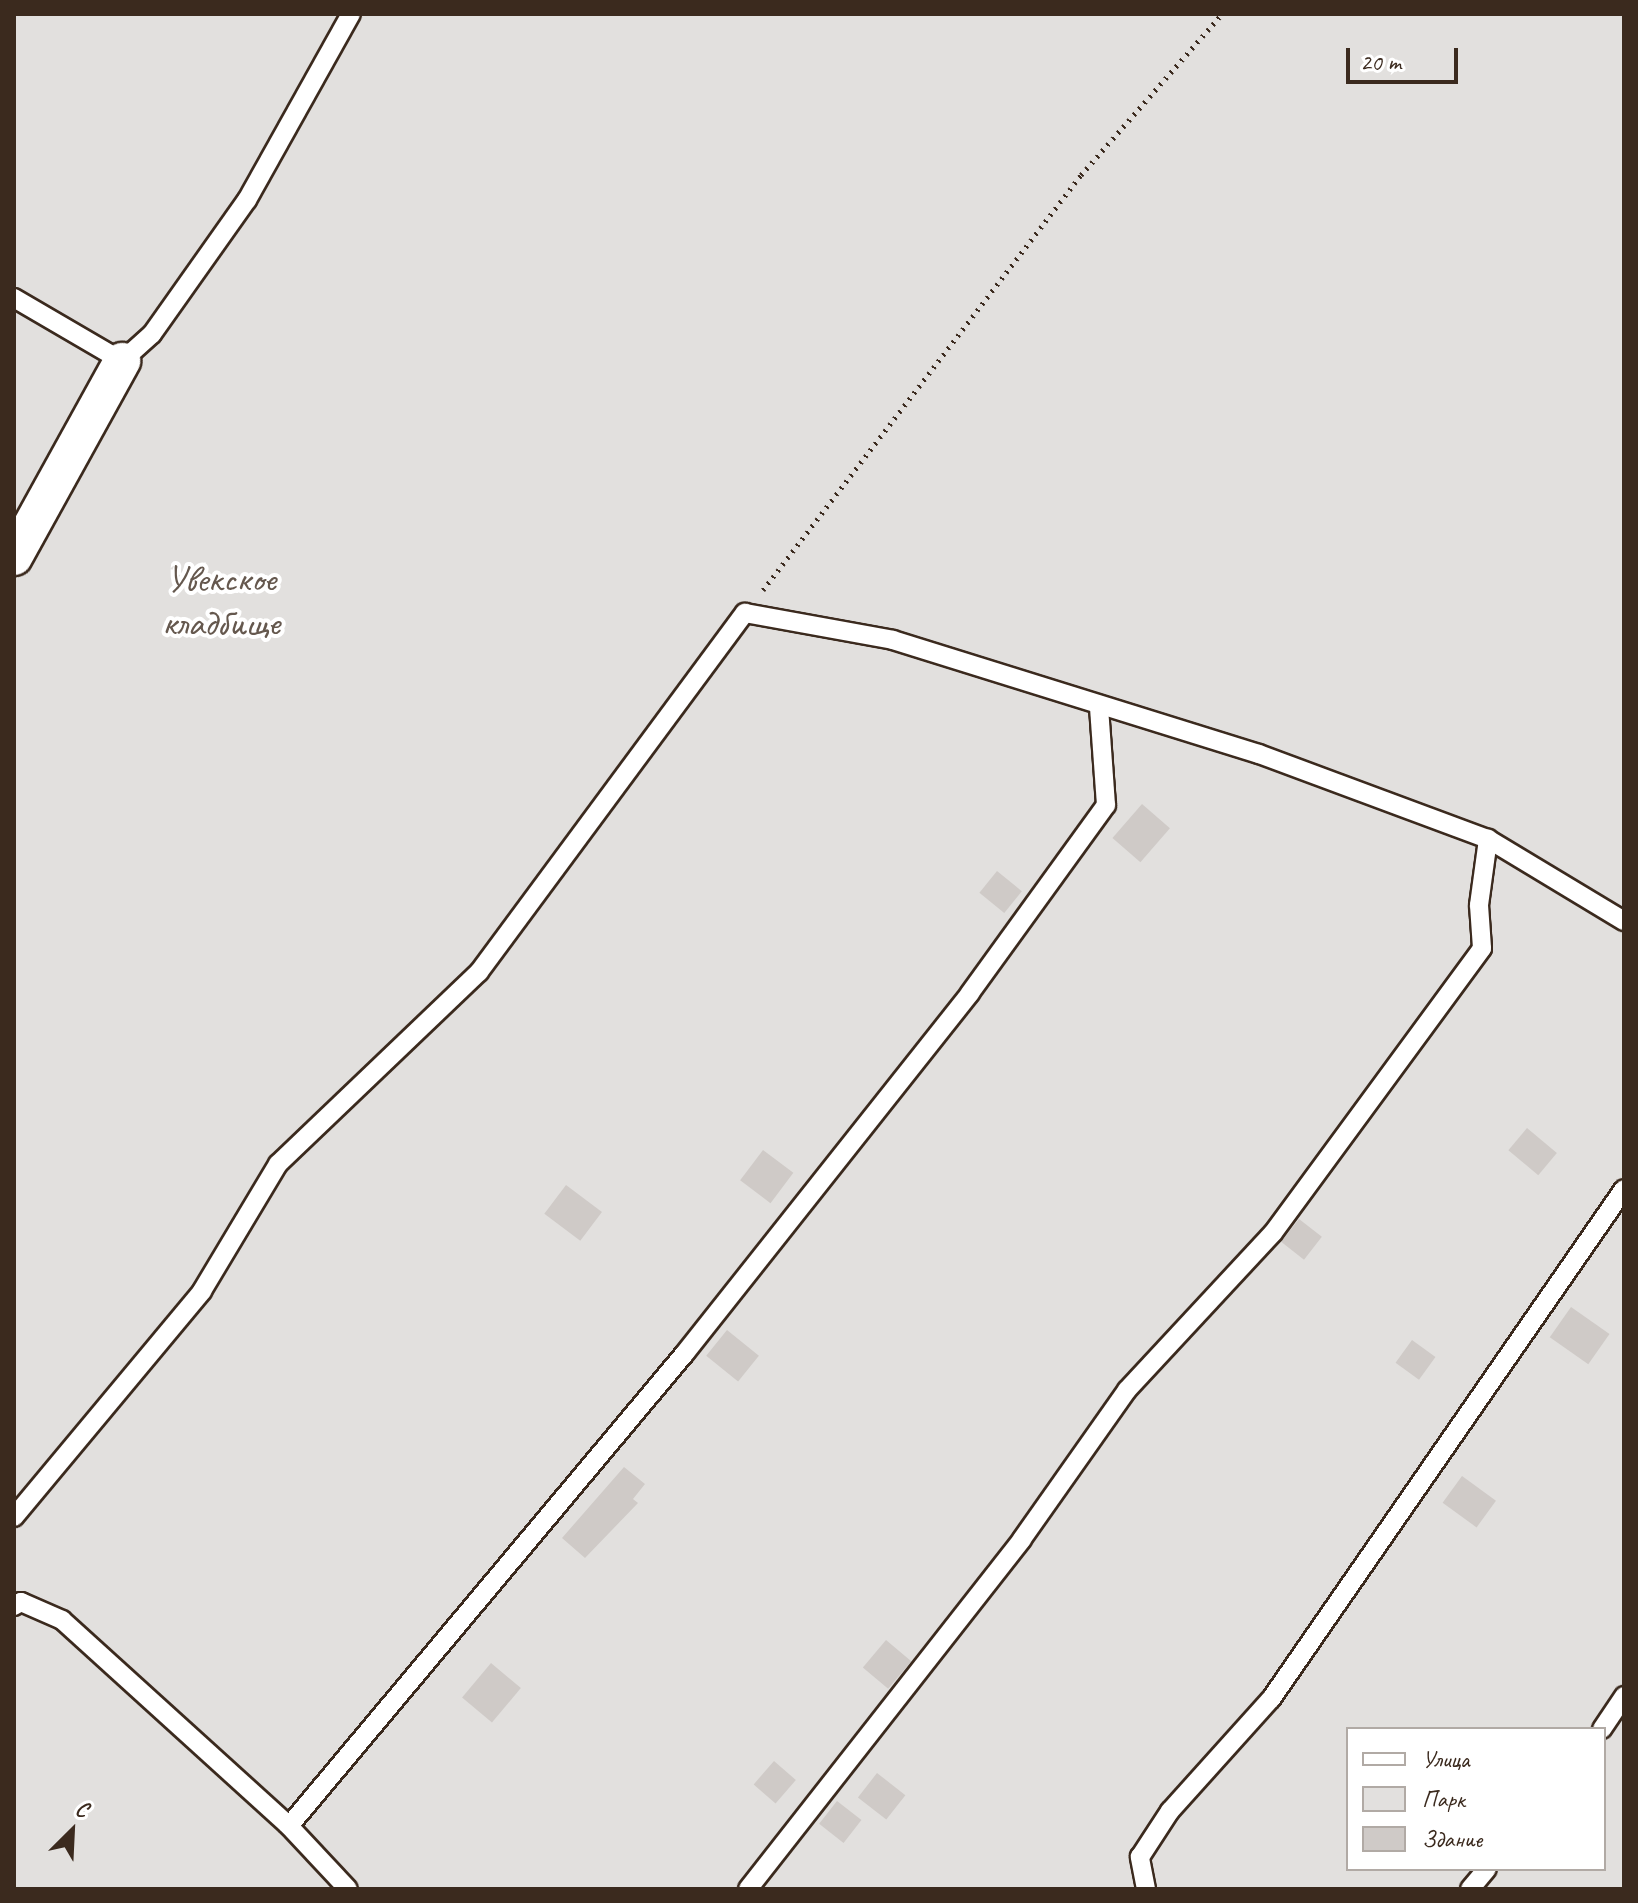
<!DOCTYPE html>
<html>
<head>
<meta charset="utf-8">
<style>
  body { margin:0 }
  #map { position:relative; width:1638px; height:1903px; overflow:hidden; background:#fff; font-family:Caveat,sans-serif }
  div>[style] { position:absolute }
  .green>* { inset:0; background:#e2e0de }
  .building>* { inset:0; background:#cfcac7; transform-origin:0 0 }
  .path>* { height:5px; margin-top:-2.5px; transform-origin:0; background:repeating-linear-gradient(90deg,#3b2a1e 0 2px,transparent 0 8px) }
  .roads { filter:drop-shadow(2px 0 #3b2a1e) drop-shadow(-2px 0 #3b2a1e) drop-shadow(0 2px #3b2a1e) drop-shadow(0 -2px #3b2a1e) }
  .lane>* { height:18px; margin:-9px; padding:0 9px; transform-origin:9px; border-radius:9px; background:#fff }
  .street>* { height:36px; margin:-18px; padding:0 18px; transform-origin:18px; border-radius:18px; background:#fff }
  span { translate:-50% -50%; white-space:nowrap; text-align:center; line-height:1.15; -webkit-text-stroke:8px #fff; paint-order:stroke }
  .park-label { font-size:38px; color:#65584e }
  .frame { position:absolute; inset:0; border:16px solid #3b2a1e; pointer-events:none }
  .legend { position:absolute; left:1346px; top:1727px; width:260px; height:144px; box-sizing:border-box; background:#fff; border:2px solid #b1aaa5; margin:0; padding:10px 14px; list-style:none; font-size:24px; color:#3b2a1e }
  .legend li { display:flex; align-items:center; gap:16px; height:40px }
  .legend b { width:40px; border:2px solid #b1aaa5 }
  .north { position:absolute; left:32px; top:1791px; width:80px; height:80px; -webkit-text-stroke:6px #fff; paint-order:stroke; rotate:24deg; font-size:22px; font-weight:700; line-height:32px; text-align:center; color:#3b2a1e }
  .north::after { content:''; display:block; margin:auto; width:28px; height:36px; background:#3b2a1e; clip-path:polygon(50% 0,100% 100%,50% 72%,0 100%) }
  .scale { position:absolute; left:1346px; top:48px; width:112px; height:36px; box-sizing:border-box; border:4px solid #3b2a1e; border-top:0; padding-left:10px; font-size:24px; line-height:28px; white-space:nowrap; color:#3b2a1e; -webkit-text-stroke:6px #fff; paint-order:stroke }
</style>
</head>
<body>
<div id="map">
  <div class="green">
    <i style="clip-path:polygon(evenodd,14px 14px,1624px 14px,1624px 1889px,14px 1889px,14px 14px,1348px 1729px,1604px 1729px,1604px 1869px,1348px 1869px,1348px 1729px)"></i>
  </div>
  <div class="building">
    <i style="left:1142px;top:804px;width:37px;height:45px;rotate:41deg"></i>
    <i style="left:997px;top:871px;width:32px;height:28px;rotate:39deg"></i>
    <i style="left:1527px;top:1128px;width:39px;height:29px;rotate:40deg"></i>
    <i style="left:763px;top:1150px;width:38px;height:38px;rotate:37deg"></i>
    <i style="left:566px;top:1185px;width:45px;height:36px;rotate:37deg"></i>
    <i style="left:1299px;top:1219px;width:29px;height:29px;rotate:38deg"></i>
    <i style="left:1571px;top:1307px;width:47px;height:37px;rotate:35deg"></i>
    <i style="left:727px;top:1330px;width:41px;height:33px;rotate:39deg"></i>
    <i style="left:1412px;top:1340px;width:29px;height:28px;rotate:36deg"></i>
    <i style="clip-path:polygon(624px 1467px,645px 1484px,633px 1499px,638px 1503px,585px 1558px,562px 1538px)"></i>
    <i style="left:1462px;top:1476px;width:42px;height:33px;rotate:36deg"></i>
    <i style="left:886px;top:1640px;width:33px;height:36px;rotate:40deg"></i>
    <i style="left:491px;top:1663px;width:39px;height:45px;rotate:40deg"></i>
    <i style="left:774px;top:1761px;width:29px;height:31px;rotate:41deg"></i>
    <i style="left:877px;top:1773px;width:36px;height:31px;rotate:38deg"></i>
    <i style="left:837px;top:1801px;width:31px;height:29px;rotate:38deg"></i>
  </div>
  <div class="path">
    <i style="left:763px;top:590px;width:523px;rotate:-52.54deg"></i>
    <i style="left:1081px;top:175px;width:214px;rotate:-48.8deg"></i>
  </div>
  <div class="roads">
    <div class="lane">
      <i style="left:14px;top:298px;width:125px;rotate:30.3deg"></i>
      <i style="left:122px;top:361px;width:40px;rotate:-42deg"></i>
      <i style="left:152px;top:334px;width:164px;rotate:-54.7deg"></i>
      <i style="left:247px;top:200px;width:213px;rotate:-60.8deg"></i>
      <i style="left:14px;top:1517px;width:294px;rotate:-50.2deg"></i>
      <i style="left:202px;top:1291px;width:148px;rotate:-59.1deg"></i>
      <i style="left:278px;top:1164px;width:278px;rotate:-43.7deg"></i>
      <i style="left:479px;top:972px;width:447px;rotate:-53.5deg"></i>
      <i style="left:745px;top:613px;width:150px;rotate:10.3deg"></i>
      <i style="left:893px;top:640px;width:383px;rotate:17.3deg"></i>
      <i style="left:1259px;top:754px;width:244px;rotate:20.4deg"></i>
      <i style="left:1488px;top:839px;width:159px;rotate:31.1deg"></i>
      <i style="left:14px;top:1606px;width:8px;rotate:-30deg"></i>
      <i style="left:21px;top:1602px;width:45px;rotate:23.7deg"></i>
      <i style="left:62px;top:1620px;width:307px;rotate:42.2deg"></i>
      <i style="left:289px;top:1826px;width:86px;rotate:46.9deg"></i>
      <i style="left:1602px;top:1729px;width:40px;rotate:-56deg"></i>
      <i style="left:289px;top:1826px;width:617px;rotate:-50.06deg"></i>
      <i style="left:685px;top:1353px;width:459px;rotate:-51.6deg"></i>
      <i style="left:970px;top:993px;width:232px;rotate:-54.1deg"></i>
      <i style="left:1106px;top:805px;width:98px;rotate:-94.1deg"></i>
      <i style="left:748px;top:1889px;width:444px;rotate:-51.9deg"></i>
      <i style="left:1022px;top:1539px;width:182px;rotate:-54.8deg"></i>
      <i style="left:1127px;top:1390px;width:214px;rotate:-47.1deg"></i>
      <i style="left:1273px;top:1233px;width:353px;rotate:-53.7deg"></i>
      <i style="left:1482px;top:948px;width:43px;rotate:-94deg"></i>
      <i style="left:1479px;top:905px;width:67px;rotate:-82.2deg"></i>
      <i style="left:1146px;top:1889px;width:33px;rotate:-101deg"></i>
      <i style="left:1140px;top:1857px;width:55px;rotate:-56.9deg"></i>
      <i style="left:1170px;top:1811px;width:151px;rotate:-48deg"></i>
      <i style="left:1271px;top:1699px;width:620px;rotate:-55.31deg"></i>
      <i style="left:1470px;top:1889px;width:26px;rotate:-50deg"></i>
    </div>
    <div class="street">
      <i style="left:14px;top:557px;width:224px;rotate:-61.1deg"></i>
    </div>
  </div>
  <div class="park-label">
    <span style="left:221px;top:601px">Увекское<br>кладбище</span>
  </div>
  <div class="frame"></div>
  <ul class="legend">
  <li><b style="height:10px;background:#fff"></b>Улица</li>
  <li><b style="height:22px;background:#e2e0de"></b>Парк</li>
  <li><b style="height:22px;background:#cfcac7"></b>Здание</li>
  </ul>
  <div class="north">С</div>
  <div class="scale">20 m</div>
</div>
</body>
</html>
